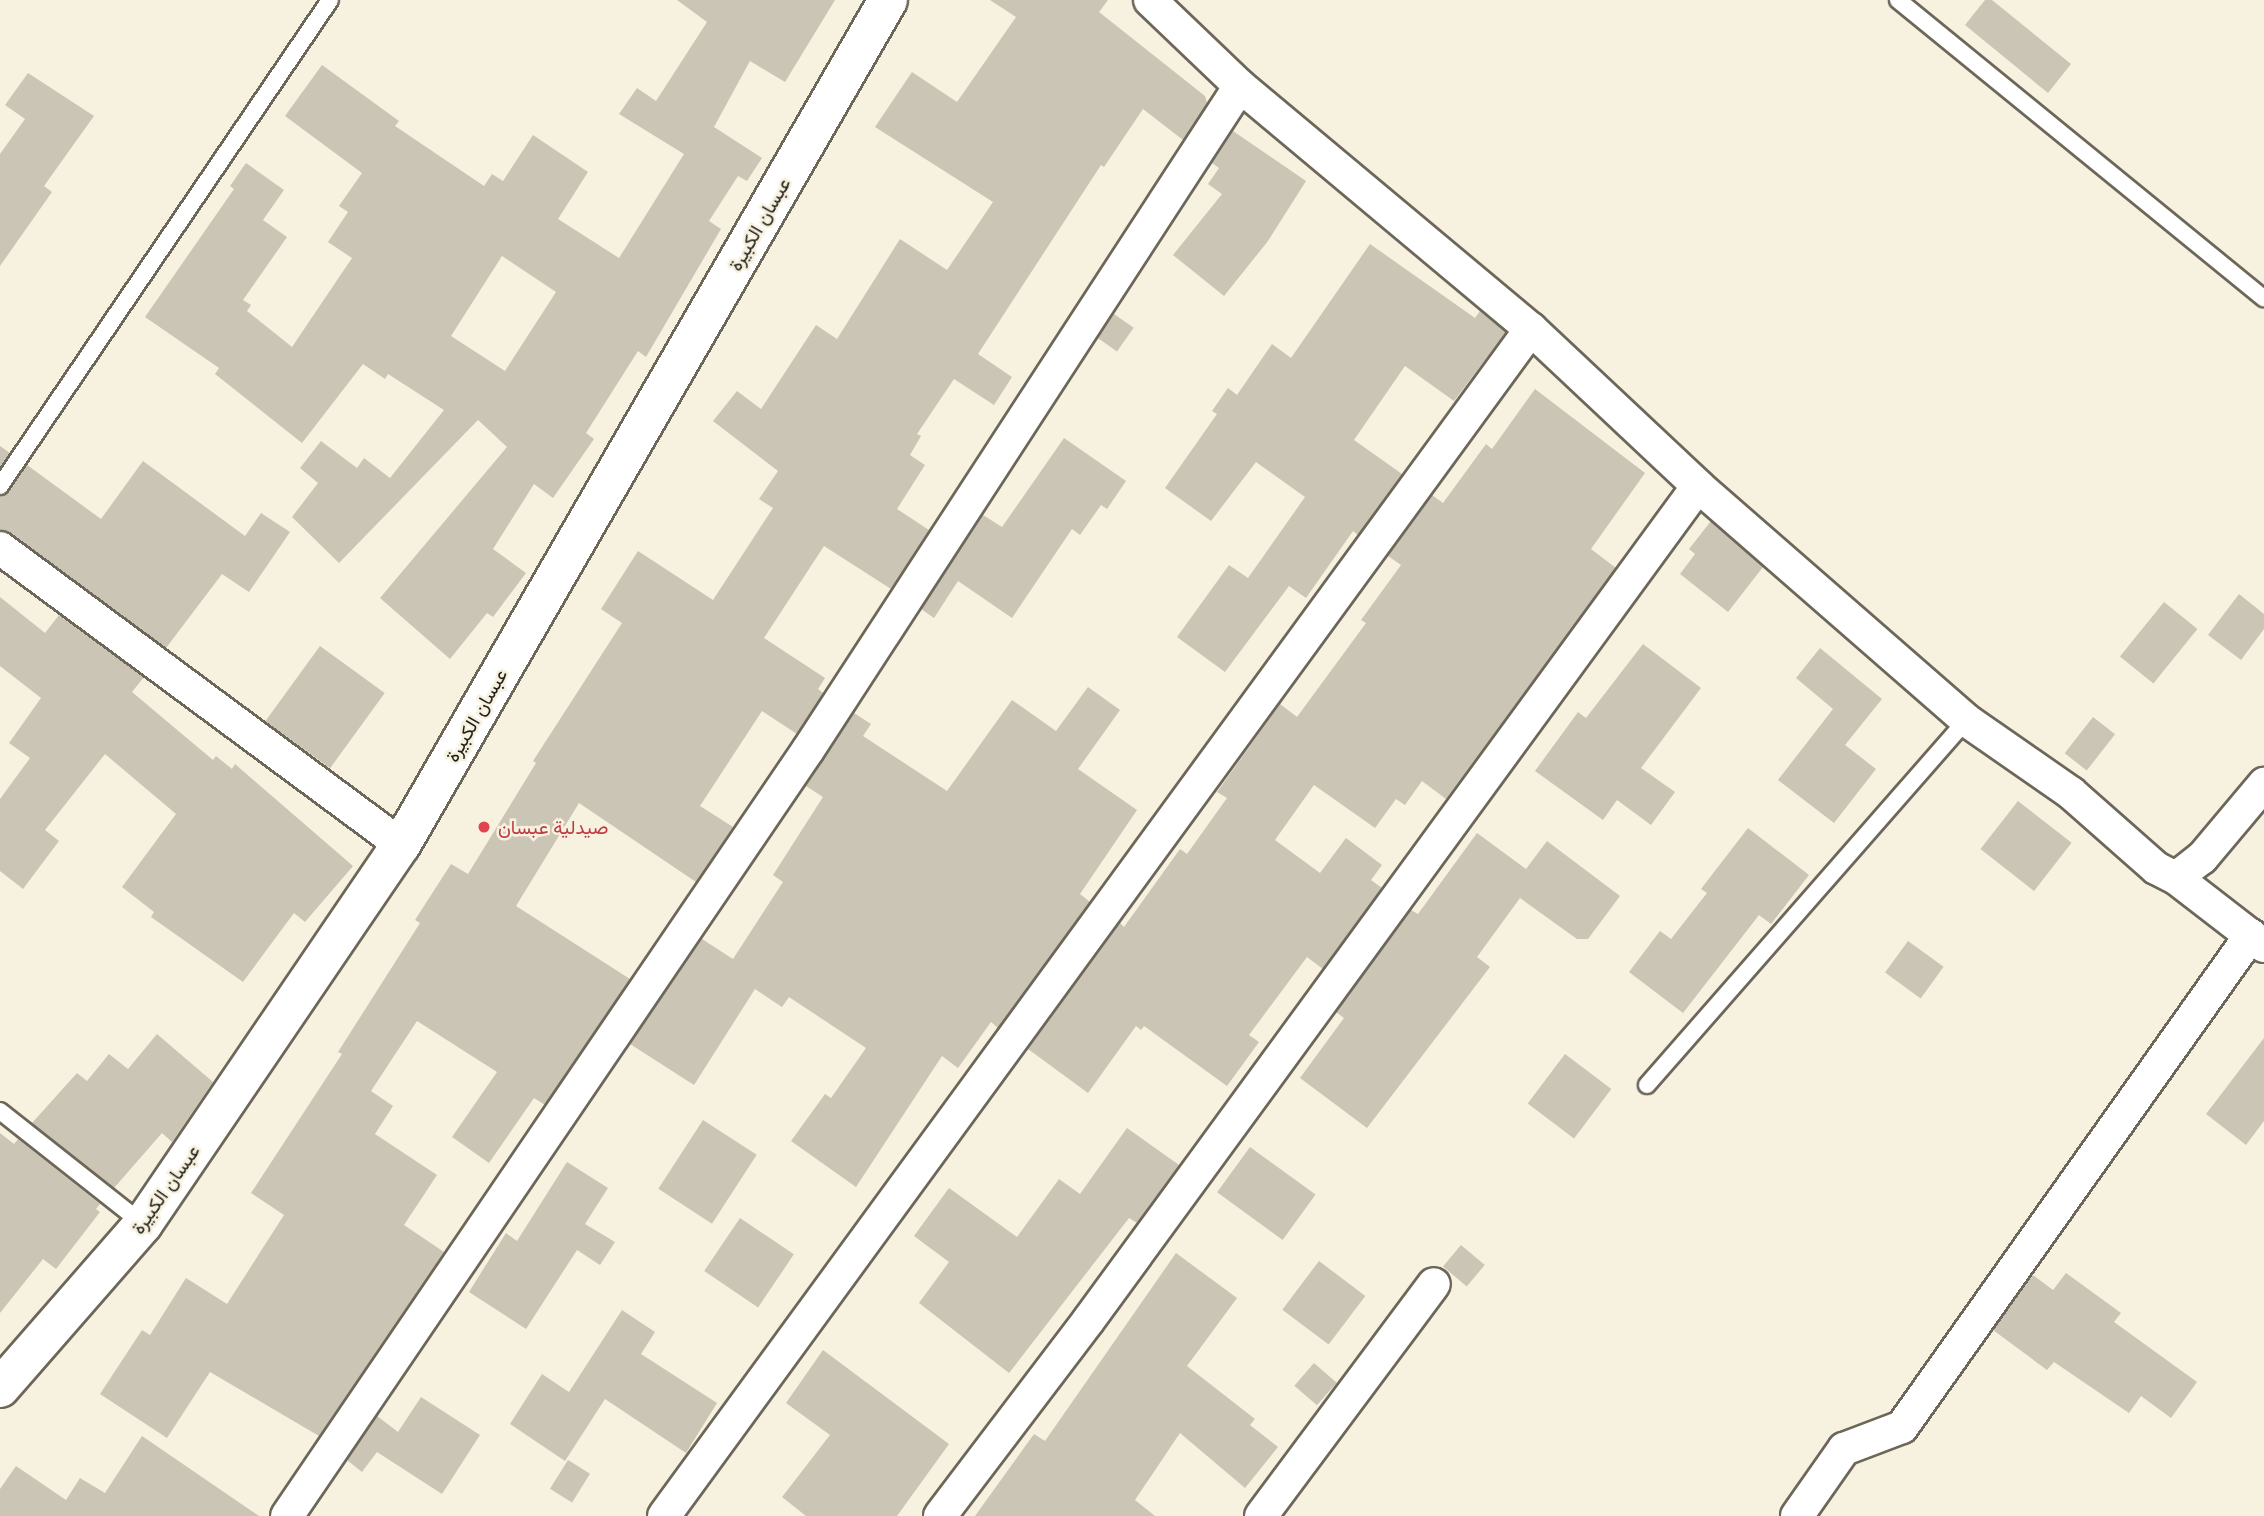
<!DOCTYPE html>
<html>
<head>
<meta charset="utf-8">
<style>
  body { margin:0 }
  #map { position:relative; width:2264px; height:1516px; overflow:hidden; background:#f7f1e0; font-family:Lato,Vazirmatn,sans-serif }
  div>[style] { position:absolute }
  .building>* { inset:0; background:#cbc5b5; transform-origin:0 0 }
  .roads { filter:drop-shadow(2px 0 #6d6759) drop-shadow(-2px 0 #6d6759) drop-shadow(0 2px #6d6759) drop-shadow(0 -2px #6d6759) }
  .service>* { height:16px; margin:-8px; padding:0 8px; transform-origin:8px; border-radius:8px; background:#fff }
  .minor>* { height:32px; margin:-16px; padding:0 16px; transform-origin:16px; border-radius:16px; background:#fff }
  .secondary>* { height:38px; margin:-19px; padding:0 19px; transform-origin:19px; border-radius:19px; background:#fff }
  .dots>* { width:19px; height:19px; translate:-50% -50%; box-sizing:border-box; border:4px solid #f7f1e0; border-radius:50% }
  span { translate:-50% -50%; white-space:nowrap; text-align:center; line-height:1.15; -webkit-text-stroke:5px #f7f1e0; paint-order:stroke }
  .street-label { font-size:19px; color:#211f19 }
  .health-label { font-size:19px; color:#be3a42 }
  .left { translate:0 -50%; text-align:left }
</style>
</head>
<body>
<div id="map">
  <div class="building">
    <i style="clip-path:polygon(evenodd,677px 0,835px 0,785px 82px,750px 61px,714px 127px,762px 158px,747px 181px,738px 176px,709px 221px,721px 229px,646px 357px,638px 351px,586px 433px,594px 439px,553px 498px,534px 484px,493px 549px,526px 573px,493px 617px,487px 613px,450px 659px,380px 598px,507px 447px,478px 420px,339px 563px,292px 517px,318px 483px,300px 468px,321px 441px,357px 468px,364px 458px,390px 478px,444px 410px,388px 374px,385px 379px,363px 364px,302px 443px,215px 374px,219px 368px,145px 317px,234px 189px,230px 186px,246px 163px,284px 190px,263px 220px,287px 237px,243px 300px,251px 305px,247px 311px,292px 347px,352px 258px,328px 242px,348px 212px,339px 206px,362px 173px,285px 116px,322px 65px,399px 121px,395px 126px,484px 186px,492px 174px,503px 181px,533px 135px,588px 172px,558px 219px,619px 258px,684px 154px,619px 114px,637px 88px,656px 101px,707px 22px,677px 0,502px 256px,556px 292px,505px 371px,451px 336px,502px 256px)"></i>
    <i style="clip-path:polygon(990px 0,1108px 0,1099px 12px,1205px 96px,1207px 103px,1183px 140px,1143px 109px,1104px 167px,1101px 165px,978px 354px,1012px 377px,994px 405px,954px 379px,917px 434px,921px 436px,910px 455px,925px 465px,897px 509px,929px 530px,891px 589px,824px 546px,764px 638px,825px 678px,818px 689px,823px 693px,797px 734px,762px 711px,700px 806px,733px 827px,696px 882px,579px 803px,516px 906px,630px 979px,545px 1105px,534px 1098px,489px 1163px,452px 1137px,497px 1072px,417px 1021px,371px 1091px,393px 1106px,375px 1134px,437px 1175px,404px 1225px,444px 1252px,319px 1436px,210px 1372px,167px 1438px,100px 1394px,142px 1330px,150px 1335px,186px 1278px,227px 1304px,284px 1215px,251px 1193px,342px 1054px,338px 1052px,420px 923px,415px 920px,451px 864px,468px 874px,536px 763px,533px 761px,622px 623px,601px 609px,638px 551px,713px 600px,773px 508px,759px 499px,778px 471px,713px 421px,737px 391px,761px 409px,816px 325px,837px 339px,900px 239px,947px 270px,993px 202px,875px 127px,912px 72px,957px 102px,1016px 17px)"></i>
    <i style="clip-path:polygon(1985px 0,1992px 0,2071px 64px,2048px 93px,1965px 25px)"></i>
    <i style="clip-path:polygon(28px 73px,94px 116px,44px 186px,52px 192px,0 266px,0 154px,25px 119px,5px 105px)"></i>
    <i style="clip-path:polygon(1233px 131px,1306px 181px,1268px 241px,1224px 296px,1173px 255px,1222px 194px,1208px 184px,1219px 168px,1212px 163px)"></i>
    <i style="clip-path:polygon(1370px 244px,1475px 318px,1480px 311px,1506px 332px,1454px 401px,1405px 366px,1354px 440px,1402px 474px,1358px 535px,1353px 531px,1306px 598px,1289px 586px,1225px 672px,1177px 637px,1229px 565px,1248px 578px,1305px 497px,1256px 462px,1211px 521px,1165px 488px,1217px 414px,1212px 411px,1228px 388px,1237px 395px,1272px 344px,1291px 358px)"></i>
    <i style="left:1114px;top:314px;width:24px;height:29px;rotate:35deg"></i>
    <i style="clip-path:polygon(1535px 389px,1645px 473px,1591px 549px,1616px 568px,1446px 799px,1422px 781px,1405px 805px,1396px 799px,1375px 828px,1314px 785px,1275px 840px,1320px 873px,1346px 838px,1382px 865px,1371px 880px,1382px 888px,1323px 969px,1307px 957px,1249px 1035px,1259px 1042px,1227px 1086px,1144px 1026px,1141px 1030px,1136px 1026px,1088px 1093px,1028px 1049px,1120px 923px,1124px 927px,1180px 849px,1187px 854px,1227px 798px,1217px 792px,1280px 704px,1297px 717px,1366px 623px,1361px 620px,1401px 565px,1388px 556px,1432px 495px,1443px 503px,1486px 444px,1492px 449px)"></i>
    <i style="clip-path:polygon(1064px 438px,1126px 481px,1107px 509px,1101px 505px,1080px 535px,1072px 529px,1012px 618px,958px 581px,934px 618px,921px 609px,983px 515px,1002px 527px)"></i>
    <i style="clip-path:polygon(0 446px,10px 453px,0 467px)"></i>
    <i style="clip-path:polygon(143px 461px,245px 536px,261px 513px,290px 532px,249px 592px,222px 574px,166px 648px,11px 533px,0 530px,0 496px,9px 492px,27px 465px,101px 519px)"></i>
    <i style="clip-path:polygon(1711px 521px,1763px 567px,1728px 612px,1680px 574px,1695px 554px,1689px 549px)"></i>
    <i style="clip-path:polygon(2239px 594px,2264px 614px,2264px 629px,2241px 660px,2208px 635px)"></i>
    <i style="clip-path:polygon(0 597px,45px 633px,59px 615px,144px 677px,132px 692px,213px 760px,216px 756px,232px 769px,235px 764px,353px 866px,305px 922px,294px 913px,243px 982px,151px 917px,154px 912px,122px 887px,176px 814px,105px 754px,45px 830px,59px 841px,23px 889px,0 871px,0 799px,30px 758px,9px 743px,41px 698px,0 666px)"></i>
    <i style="left:2164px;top:602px;width:43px;height:70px;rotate:39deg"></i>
    <i style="clip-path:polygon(1643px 644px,1701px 688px,1641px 768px,1675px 792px,1651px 825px,1617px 800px,1603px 820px,1535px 771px,1578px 712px,1586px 718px)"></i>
    <i style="left:320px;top:646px;width:80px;height:93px;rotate:36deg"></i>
    <i style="clip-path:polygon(1820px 648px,1882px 699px,1845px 745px,1876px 769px,1834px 823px,1778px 780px,1833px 709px,1796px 678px)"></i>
    <i style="clip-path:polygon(1088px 687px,1120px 710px,1078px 769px,1137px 810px,1080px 894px,1090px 902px,998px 1028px,991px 1022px,958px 1068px,942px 1056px,856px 1187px,791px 1141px,825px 1094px,831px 1098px,866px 1048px,789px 997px,782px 1007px,755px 989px,694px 1085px,630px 1044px,702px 939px,733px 959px,783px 882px,773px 875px,823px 797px,806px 786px,854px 713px,871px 724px,863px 736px,947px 791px,1012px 700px,1056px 731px)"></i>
    <i style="left:2093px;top:717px;width:28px;height:46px;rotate:38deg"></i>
    <i style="left:2018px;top:801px;width:68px;height:61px;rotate:38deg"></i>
    <i style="clip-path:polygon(1748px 828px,1809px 875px,1771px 924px,1759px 915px,1683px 1013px,1629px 972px,1660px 931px,1671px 939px,1707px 893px,1701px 889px)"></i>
    <i style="clip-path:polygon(1477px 833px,1526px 869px,1547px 841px,1620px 896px,1588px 939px,1577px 939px,1520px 898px,1477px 957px,1490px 967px,1367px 1128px,1300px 1078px,1344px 1018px,1336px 1012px,1411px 910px,1418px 914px)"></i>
    <i style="left:1908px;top:941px;width:44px;height:39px;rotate:36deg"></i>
    <i style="clip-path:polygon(157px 1034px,213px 1082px,172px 1142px,162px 1133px,114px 1188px,32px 1123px,77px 1073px,87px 1081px,109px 1054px,128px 1069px)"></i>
    <i style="clip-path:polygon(2264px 1038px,2264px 1121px,2246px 1145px,2206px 1114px)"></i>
    <i style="left:1565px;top:1054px;width:58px;height:62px;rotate:37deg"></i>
    <i style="left:703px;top:1120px;width:64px;height:82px;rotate:33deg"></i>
    <i style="clip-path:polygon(1127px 1128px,1179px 1165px,1137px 1223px,1129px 1218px,1009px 1373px,919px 1303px,949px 1262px,914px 1236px,949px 1188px,1017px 1237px,1059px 1179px,1080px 1194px)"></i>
    <i style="clip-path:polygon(0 1133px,14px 1144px,18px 1139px,100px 1204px,96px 1209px,100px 1212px,56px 1269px,43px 1259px,0 1313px)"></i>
    <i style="left:1250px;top:1147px;width:81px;height:56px;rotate:36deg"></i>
    <i style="clip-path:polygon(567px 1162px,608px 1188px,585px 1224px,615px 1242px,600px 1265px,577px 1250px,526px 1329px,469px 1292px,506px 1233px,517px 1241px)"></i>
    <i style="left:740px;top:1218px;width:65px;height:64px;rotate:34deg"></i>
    <i style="left:1461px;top:1245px;width:31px;height:28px;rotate:40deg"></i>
    <i style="clip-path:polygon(1176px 1253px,1237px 1298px,1187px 1366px,1255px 1419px,1250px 1425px,1278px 1447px,1245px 1488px,1180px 1433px,1135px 1500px,1155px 1516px,975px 1516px,1034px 1434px,1045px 1441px)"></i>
    <i style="left:1319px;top:1261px;width:58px;height:61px;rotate:37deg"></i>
    <i style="clip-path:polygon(2066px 1273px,2121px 1313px,2114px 1322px,2197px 1382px,2171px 1418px,2141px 1396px,2129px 1413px,2054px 1362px,2047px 1370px,1993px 1330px,2033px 1275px,2053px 1290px)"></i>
    <i style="clip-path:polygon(622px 1310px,655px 1332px,641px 1354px,717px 1403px,686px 1453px,605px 1399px,565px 1461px,510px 1424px,542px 1374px,569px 1392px)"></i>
    <i style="clip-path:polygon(823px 1350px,949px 1444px,897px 1516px,806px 1516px,782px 1497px,830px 1435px,786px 1403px)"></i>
    <i style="left:1314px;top:1363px;width:30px;height:30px;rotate:41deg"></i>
    <i style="clip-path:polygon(421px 1397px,480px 1435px,442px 1494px,377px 1452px,362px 1472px,347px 1460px,377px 1416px,398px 1432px)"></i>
    <i style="clip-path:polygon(142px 1436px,259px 1516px,0 1516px,0 1489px,16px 1466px,66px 1500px,80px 1478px,105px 1493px)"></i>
    <i style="left:568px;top:1460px;width:26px;height:34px;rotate:32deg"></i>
  </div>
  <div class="roads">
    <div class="service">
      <i style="left:1898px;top:0;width:472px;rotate:39.2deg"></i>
      <i style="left:0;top:486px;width:587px;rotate:-55.82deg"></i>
      <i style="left:1647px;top:1085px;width:485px;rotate:-48.8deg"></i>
      <i style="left:0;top:1111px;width:182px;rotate:38.3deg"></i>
    </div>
    <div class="minor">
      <i style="left:1150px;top:0;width:124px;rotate:43.7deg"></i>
      <i style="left:1240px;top:86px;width:379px;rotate:39.9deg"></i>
      <i style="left:1531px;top:329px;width:229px;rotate:43.2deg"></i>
      <i style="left:1698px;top:486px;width:356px;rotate:41.1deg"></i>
      <i style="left:1966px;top:720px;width:128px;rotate:34.8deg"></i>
      <i style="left:2071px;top:793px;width:113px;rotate:41.4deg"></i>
      <i style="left:2156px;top:868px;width:22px;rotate:27deg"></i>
      <i style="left:2176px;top:878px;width:33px;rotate:-38deg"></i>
      <i style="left:2202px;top:858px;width:97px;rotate:-50deg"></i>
      <i style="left:0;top:548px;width:499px;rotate:36.5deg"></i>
      <i style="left:2176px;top:878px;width:111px;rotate:37.7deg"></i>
      <i style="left:287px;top:1516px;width:926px;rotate:-55.78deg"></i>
      <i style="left:808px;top:750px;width:792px;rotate:-56.95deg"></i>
      <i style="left:664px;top:1516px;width:1470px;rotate:-53.86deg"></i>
      <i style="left:940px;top:1516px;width:245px;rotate:-52.8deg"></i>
      <i style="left:1088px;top:1321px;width:1034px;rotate:-53.85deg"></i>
      <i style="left:1261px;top:1516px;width:289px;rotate:-53.3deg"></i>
      <i style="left:1797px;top:1516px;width:82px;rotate:-55deg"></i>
      <i style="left:1844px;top:1449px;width:62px;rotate:-20.8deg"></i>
      <i style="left:1902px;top:1427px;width:603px;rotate:-54.65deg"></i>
    </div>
    <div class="secondary">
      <i style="left:0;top:1388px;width:218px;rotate:-48.9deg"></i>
      <i style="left:143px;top:1224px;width:458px;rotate:-55.8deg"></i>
      <i style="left:401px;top:845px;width:975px;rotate:-60.04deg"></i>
    </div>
  </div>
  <div class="dots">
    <i style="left:484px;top:827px;background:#e0444e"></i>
  </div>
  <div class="street-label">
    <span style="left:759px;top:224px;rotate:-60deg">عبسان الكبيرة</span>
    <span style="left:476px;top:715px;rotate:-60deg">عبسان الكبيرة</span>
    <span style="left:165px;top:1189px;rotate:-55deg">عبسان الكبيرة</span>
  </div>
  <div class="health-label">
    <span class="left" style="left:498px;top:827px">صيدلية عبسان</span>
  </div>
</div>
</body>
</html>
